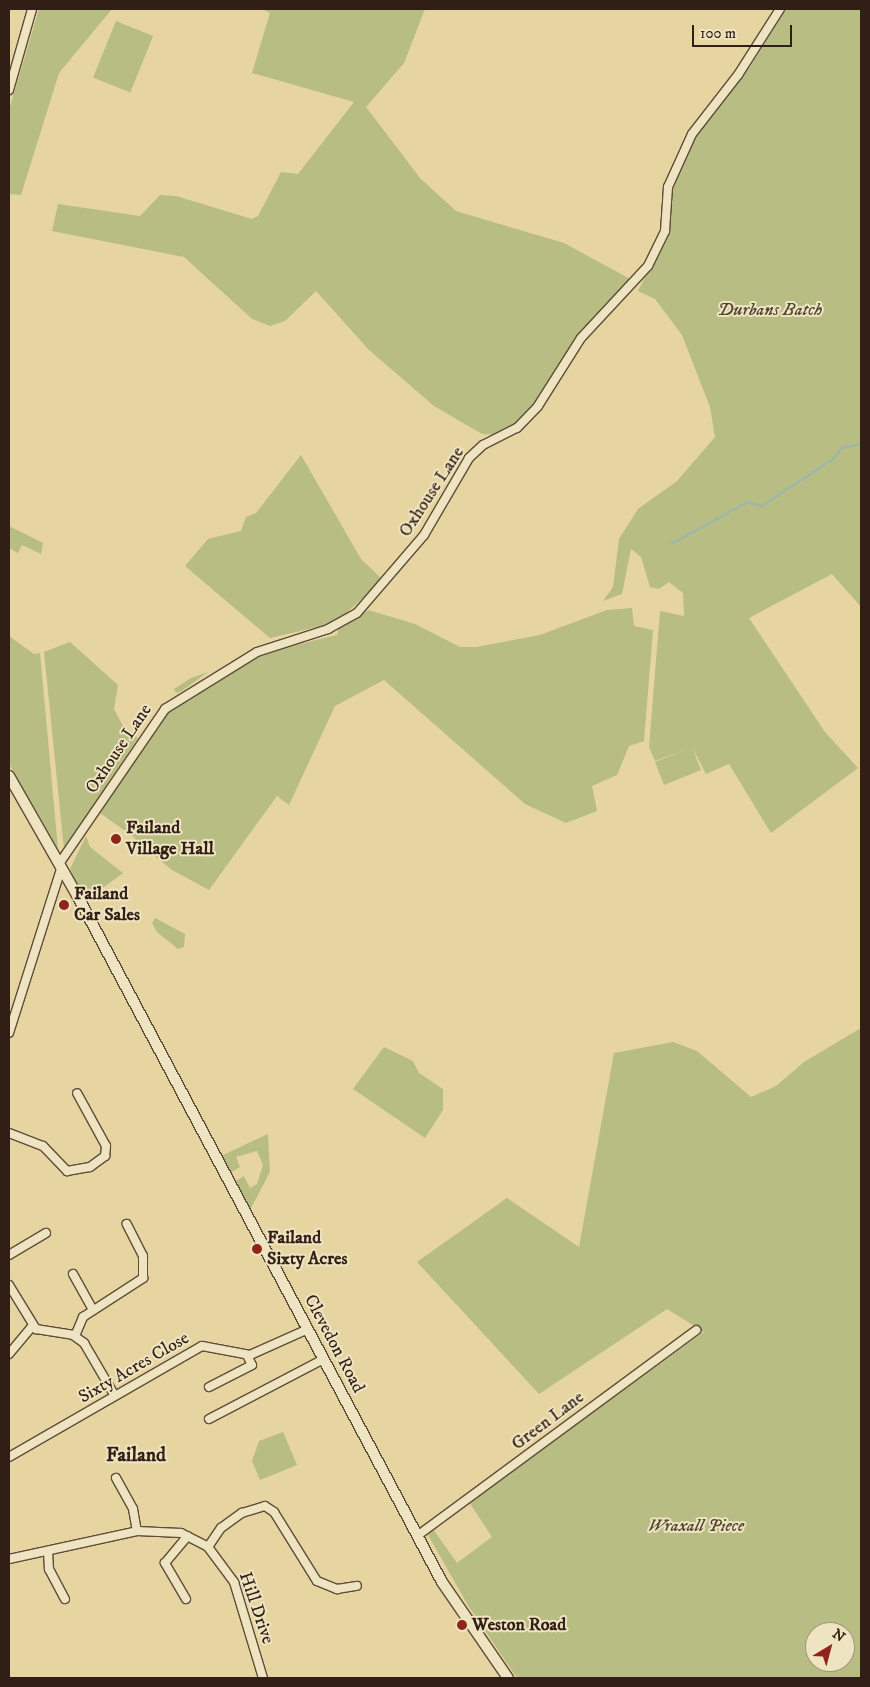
<!DOCTYPE html>
<html>
<head>
<meta charset="utf-8">
<style>
  body { margin:0 }
  #map { position:relative; width:870px; height:1687px; overflow:hidden; background:#e6d5a1; font-family:"IM FELL DW Pica",serif }
  div>[style] { position:absolute }
  .green>* { inset:0; background:#b7bd83; transform-origin:0 0 }
  .stream>* { height:2px; margin:-1px; padding:0 1px; transform-origin:1px; border-radius:1px; background:#9ab6b0 }
  .roads { filter:drop-shadow(1px 0 #5e4c38) drop-shadow(-1px 0 #5e4c38) drop-shadow(0 1px #5e4c38) drop-shadow(0 -1px #5e4c38) }
  .street>* { height:8px; margin:-4px; padding:0 4px; transform-origin:4px; border-radius:4px; background:#efe4c2 }
  .secondary>* { height:10px; margin:-5px; padding:0 5px; transform-origin:5px; border-radius:5px; background:#efe4c2 }
  .dots>* { width:14px; height:14px; translate:-50% -50%; box-sizing:border-box; border:2px solid #efe4c2; border-radius:50% }
  span { translate:-50% -50%; white-space:nowrap; text-align:center; line-height:1.15; -webkit-text-stroke:4px #efe4c2; paint-order:stroke }
  .park-label { font-size:18px; color:#524630; font-style:italic }
  .street-label { font-size:18px; color:#311f15 }
  .poi-label { font-size:18px; color:#311f15; font-weight:700 }
  .left { translate:0 -50%; text-align:left }
  .quarter-label { font-size:20px; color:#311f15; font-weight:700 }
  .frame { position:absolute; inset:0; border:10px solid #311f15; pointer-events:none }
  .north { position:absolute; left:805px; top:1622px; width:50px; height:50px; box-sizing:border-box; background:#efe4c2; border:1px solid #a3957d; border-radius:50%; rotate:37deg; font-size:14px; font-weight:700; line-height:20px; text-align:center; color:#311f15 }
  .north::after { content:''; display:block; margin:auto; width:18px; height:22px; background:#8f2418; clip-path:polygon(50% 0,100% 100%,50% 72%,0 100%) }
  .scale { position:absolute; left:692px; top:25px; width:100px; height:22px; box-sizing:border-box; border:2px solid #311f15; border-top:0; padding-left:6px; font-size:15px; line-height:18px; white-space:nowrap; color:#311f15; -webkit-text-stroke:4px #efe4c2; paint-order:stroke }
</style>
</head>
<body>
<div id="map">
  <div class="green">
    <i style="clip-path:polygon(39px 9px,112px 9px,59px 73px,21px 195px,9px 194px,9px 110px)"></i>
    <i style="clip-path:polygon(262px 9px,425px 9px,404px 63px,366px 107px,420px 178px,456px 211px,564px 243px,634px 281px,557px 367px,539px 401px,514px 427px,498px 435px,482px 434px,434px 406px,369px 350px,316px 291px,285px 321px,270px 326px,252px 319px,184px 257px,52px 231px,58px 204px,140px 216px,160px 195px,176px 196px,252px 219px,258px 216px,281px 172px,298px 174px,354px 102px,252px 73px,270px 13px)"></i>
    <i style="clip-path:polygon(786px 9px,861px 9px,861px 607px,832px 574px,749px 618px,825px 732px,858px 768px,771px 833px,729px 764px,706px 774px,692px 747px,701px 770px,664px 785px,655px 762px,692px 747px,655px 761px,649px 747px,660px 611px,684px 616px,683px 593px,669px 582px,659px 589px,650px 587px,641px 557px,631px 549px,622px 594px,603px 601px,613px 587px,619px 539px,638px 509px,677px 481px,715px 437px,710px 407px,682px 335px,655px 299px,638px 291px,669px 230px,672px 191px,696px 134px,750px 67px)"></i>
    <i style="left:116px;top:21px;width:40px;height:61px;rotate:22deg"></i>
    <i style="clip-path:polygon(301px 455px,361px 559px,383px 580px,335px 623px,270px 638px,185px 566px,208px 539px,241px 531px,246px 517px,256px 513px)"></i>
    <i style="clip-path:polygon(9px 526px,43px 543px,41px 554px,22px 545px,18px 553px,9px 548px)"></i>
    <i style="clip-path:polygon(632px 608px,634px 626px,653px 630px,644px 741px,629px 746px,617px 775px,592px 786px,597px 811px,566px 823px,525px 804px,384px 680px,335px 706px,289px 805px,277px 796px,209px 890px,172px 870px,151px 853px,141px 860px,148px 854px,143px 847px,137px 851px,135px 838px,100px 813px,168px 710px,230px 670px,271px 651px,337px 635px,339px 628px,368px 610px,415px 624px,460px 647px,476px 647px,540px 635px,607px 610px)"></i>
    <i style="clip-path:polygon(9px 636px,34px 654px,40px 653px,58px 849px,9px 764px)"></i>
    <i style="clip-path:polygon(70px 642px,118px 685px,114px 709px,123px 726px,138px 738px,64px 849px,44px 652px)"></i>
    <i style="clip-path:polygon(208px 672px,182px 691px,176px 693px,174px 689px,191px 678px)"></i>
    <i style="clip-path:polygon(86px 836px,90px 847px,123px 873px,85px 901px,70px 869px)"></i>
    <i style="clip-path:polygon(155px 918px,185px 934px,184px 947px,178px 949px,157px 932px,152px 923px)"></i>
    <i style="clip-path:polygon(evenodd,861px 1028px,861px 1678px,517px 1678px,469px 1607px,428px 1535px,433px 1529px,457px 1563px,492px 1537px,469px 1502px,704px 1332px,667px 1309px,539px 1394px,417px 1262px,507px 1198px,579px 1247px,614px 1053px,673px 1042px,697px 1051px,751px 1097px,776px 1086px,804px 1062px,861px 1028px,815px 1632px,845px 1632px,845px 1662px,815px 1662px,815px 1632px)"></i>
    <i style="clip-path:polygon(384px 1047px,413px 1061px,419px 1073px,443px 1089px,443px 1110px,425px 1138px,353px 1089px)"></i>
    <i style="clip-path:polygon(268px 1134px,270px 1172px,250px 1210px,234px 1182px,244px 1176px,250px 1188px,257px 1184px,263px 1165px,257px 1151px,236px 1157px,240px 1167px,230px 1173px,221px 1156px)"></i>
    <i style="clip-path:polygon(283px 1432px,297px 1465px,260px 1480px,252px 1461px,259px 1441px)"></i>
  </div>
  <div class="stream">
    <i style="left:671px;top:544px;width:88px;rotate:-28.6deg"></i>
    <i style="left:748px;top:502px;width:15px;rotate:16deg"></i>
    <i style="left:762px;top:506px;width:85px;rotate:-33.5deg"></i>
    <i style="left:833px;top:459px;width:14px;rotate:-51deg"></i>
    <i style="left:842px;top:448px;width:19px;rotate:-12deg"></i>
  </div>
  <div class="roads">
    <div class="street">
      <i style="left:9px;top:90px;width:84px;rotate:-74.1deg"></i>
      <i style="left:59px;top:864px;width:188px;rotate:-55.6deg"></i>
      <i style="left:165px;top:709px;width:108px;rotate:-31.8deg"></i>
      <i style="left:257px;top:652px;width:75px;rotate:-17.9deg"></i>
      <i style="left:328px;top:629px;width:33px;rotate:-29deg"></i>
      <i style="left:357px;top:613px;width:103px;rotate:-49.3deg"></i>
      <i style="left:424px;top:535px;width:89px;rotate:-59.7deg"></i>
      <i style="left:469px;top:458px;width:19px;rotate:-43deg"></i>
      <i style="left:483px;top:445px;width:38px;rotate:-27deg"></i>
      <i style="left:517px;top:428px;width:30px;rotate:-46deg"></i>
      <i style="left:538px;top:406px;width:80px;rotate:-57.7deg"></i>
      <i style="left:581px;top:338px;width:98px;rotate:-47.1deg"></i>
      <i style="left:648px;top:266px;width:39px;rotate:-64deg"></i>
      <i style="left:665px;top:231px;width:44px;rotate:-86.1deg"></i>
      <i style="left:668px;top:187px;width:58px;rotate:-65.6deg"></i>
      <i style="left:692px;top:134px;width:75px;rotate:-52.1deg"></i>
      <i style="left:738px;top:75px;width:78px;rotate:-57.5deg"></i>
      <i style="left:9px;top:1033px;width:172px;rotate:-72.4deg"></i>
      <i style="left:9px;top:1133px;width:36px;rotate:21deg"></i>
      <i style="left:43px;top:1146px;width:35px;rotate:46deg"></i>
      <i style="left:67px;top:1171px;width:23px;rotate:-10deg"></i>
      <i style="left:90px;top:1167px;width:19px;rotate:-36deg"></i>
      <i style="left:105px;top:1156px;width:10px;rotate:-84deg"></i>
      <i style="left:106px;top:1146px;width:60px;rotate:-118.7deg"></i>
      <i style="left:9px;top:1255px;width:43px;rotate:-30.7deg"></i>
      <i style="left:73px;top:1274px;width:41px;rotate:60.9deg"></i>
      <i style="left:9px;top:1285px;width:52px;rotate:58.5deg"></i>
      <i style="left:36px;top:1329px;width:37px;rotate:9deg"></i>
      <i style="left:73px;top:1335px;width:14px;rotate:36deg"></i>
      <i style="left:84px;top:1343px;width:61px;rotate:59.7deg"></i>
      <i style="left:75px;top:1336px;width:21px;rotate:-67deg"></i>
      <i style="left:83px;top:1317px;width:72px;rotate:-33deg"></i>
      <i style="left:143px;top:1278px;width:22px;rotate:-90deg"></i>
      <i style="left:143px;top:1256px;width:36px;rotate:-117deg"></i>
      <i style="left:9px;top:1354px;width:35px;rotate:-50deg"></i>
      <i style="left:209px;top:1387px;width:48px;rotate:-27.1deg"></i>
      <i style="left:252px;top:1365px;width:11px;rotate:-117deg"></i>
      <i style="left:209px;top:1419px;width:130px;rotate:-27.6deg"></i>
      <i style="left:9px;top:1457px;width:223px;rotate:-29.9deg"></i>
      <i style="left:202px;top:1346px;width:49px;rotate:10.6deg"></i>
      <i style="left:250px;top:1355px;width:64px;rotate:-24.1deg"></i>
      <i style="left:116px;top:1478px;width:35px;rotate:61deg"></i>
      <i style="left:133px;top:1509px;width:22px;rotate:80deg"></i>
      <i style="left:417px;top:1536px;width:347px;rotate:-36.4deg"></i>
      <i style="left:208px;top:1547px;width:23px;rotate:-56deg"></i>
      <i style="left:221px;top:1528px;width:26px;rotate:-36deg"></i>
      <i style="left:242px;top:1513px;width:24px;rotate:-17deg"></i>
      <i style="left:265px;top:1506px;width:11px;rotate:34deg"></i>
      <i style="left:274px;top:1512px;width:81px;rotate:58.1deg"></i>
      <i style="left:317px;top:1581px;width:22px;rotate:22deg"></i>
      <i style="left:337px;top:1589px;width:20px;rotate:-9deg"></i>
      <i style="left:48px;top:1551px;width:18px;rotate:87deg"></i>
      <i style="left:49px;top:1569px;width:34px;rotate:62deg"></i>
      <i style="left:9px;top:1559px;width:131px;rotate:-12.3deg"></i>
      <i style="left:137px;top:1531px;width:44px;rotate:2.6deg"></i>
      <i style="left:181px;top:1533px;width:30px;rotate:27deg"></i>
      <i style="left:208px;top:1547px;width:44px;rotate:53.4deg"></i>
      <i style="left:234px;top:1582px;width:100px;rotate:73.2deg"></i>
      <i style="left:186px;top:1599px;width:42px;rotate:-120.3deg"></i>
      <i style="left:165px;top:1563px;width:35px;rotate:-50deg"></i>
    </div>
    <div class="secondary">
      <i style="left:9px;top:776px;width:137px;rotate:60.3deg"></i>
      <i style="left:77px;top:895px;width:778px;rotate:62.02deg"></i>
      <i style="left:442px;top:1582px;width:116px;rotate:55.5deg"></i>
    </div>
  </div>
  <div class="dots">
    <i style="left:116px;top:839px;background:#8f2418"></i>
    <i style="left:64px;top:905px;background:#8f2418"></i>
    <i style="left:257px;top:1249px;background:#8f2418"></i>
    <i style="left:462px;top:1625px;background:#8f2418"></i>
  </div>
  <div class="park-label">
    <span style="left:770px;top:310px">Durbans Batch</span>
    <span style="left:696px;top:1526px">Wraxall Piece</span>
  </div>
  <div class="street-label">
    <span style="left:432px;top:492px;rotate:-57deg">Oxhouse Lane</span>
    <span style="left:119px;top:749px;rotate:-56deg">Oxhouse Lane</span>
    <span style="left:334px;top:1344px;rotate:62deg">Clevedon Road</span>
    <span style="left:134px;top:1368px;rotate:-30deg">Sixty Acres Close</span>
    <span style="left:548px;top:1421px;rotate:-37deg">Green Lane</span>
    <span style="left:256px;top:1608px;rotate:71deg">Hill Drive</span>
  </div>
  <div class="poi-label">
    <span class="left" style="left:126px;top:839px">Failand<br>Village Hall</span>
    <span class="left" style="left:74px;top:905px">Failand<br>Car Sales</span>
    <span class="left" style="left:267px;top:1249px">Failand<br>Sixty Acres</span>
    <span class="left" style="left:472px;top:1625px">Weston Road</span>
  </div>
  <div class="quarter-label">
    <span style="left:136px;top:1455px">Failand</span>
  </div>
  <div class="frame"></div>
  <div class="north">N</div>
  <div class="scale">100 m</div>
</div>
</body>
</html>
